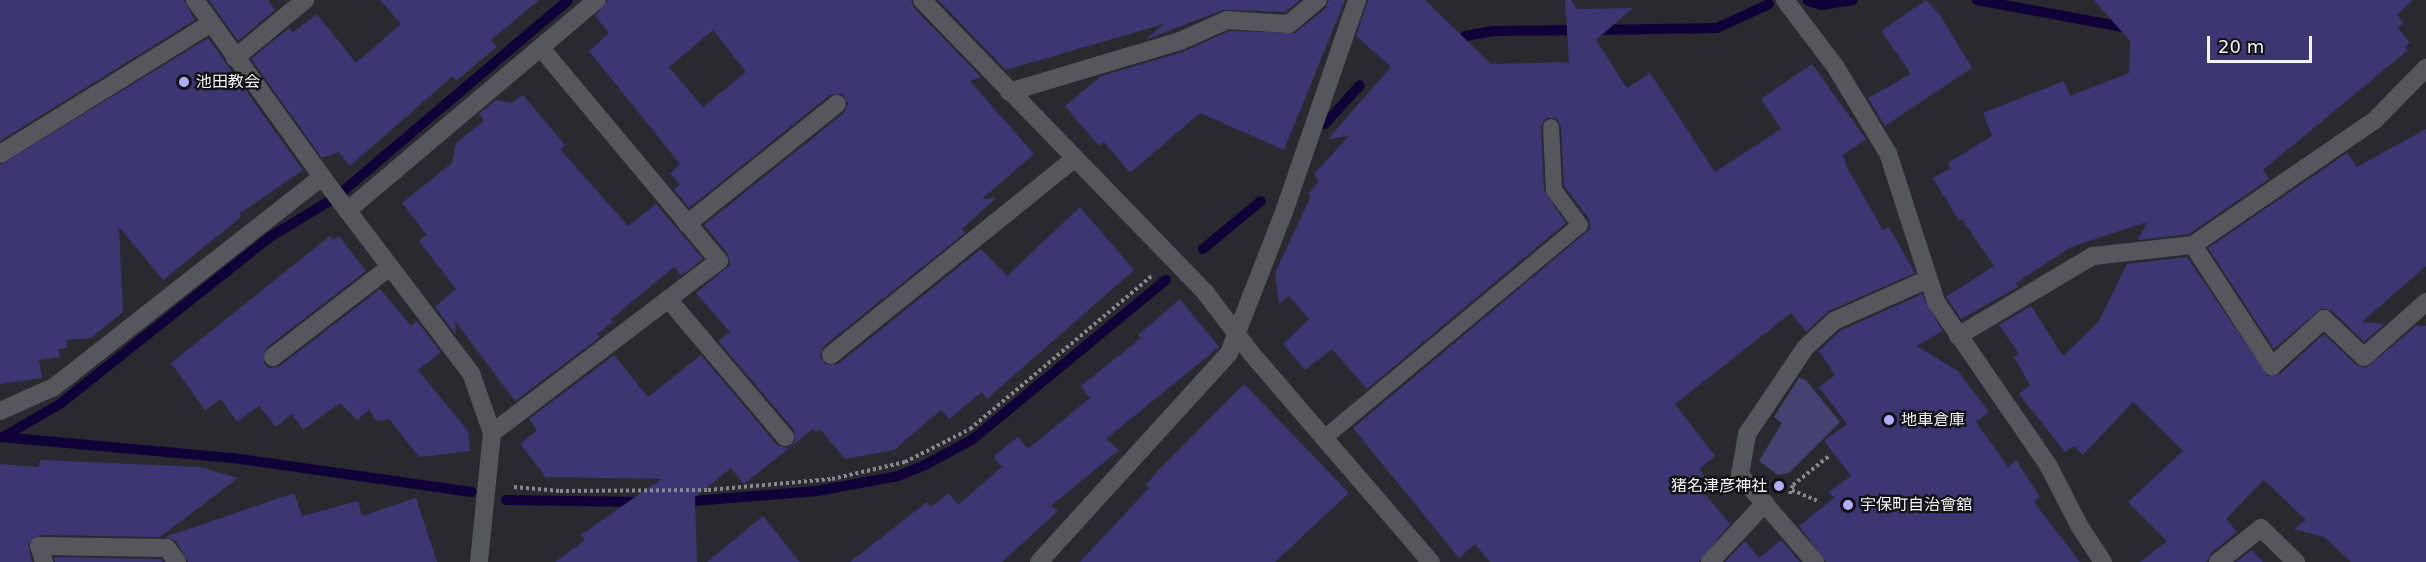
<!DOCTYPE html>
<html>
<head>
<meta charset="utf-8">
<style>
  body { margin:0 }
  #map { position:relative; width:2426px; height:562px; overflow:hidden; background:#29292f; font-family:"DejaVu Sans","Noto Sans JP",sans-serif }
  div>[style] { position:absolute }
  .green>* { inset:0; background:#444271 }
  .stream>* { height:10px; margin:-5px; padding:0 5px; transform-origin:5px; border-radius:5px; background:#0f0037 }
  .building>* { inset:0; background:#3c3673 }
  .path>* { height:4px; margin-top:-2px; transform-origin:0; background:repeating-linear-gradient(90deg,#88888d 0 3px,transparent 0 6px) }
  .lane>* { height:16px; margin:-8px; padding:0 8px; transform-origin:8px; border-radius:8px; background:#56565d }
  .street>* { height:18px; margin:-9px; padding:0 9px; transform-origin:9px; border-radius:9px; background:#56565d }
  .dots>* { width:16px; height:16px; translate:-50% -50%; box-sizing:border-box; border:3px solid #121215; border-radius:50% }
  span { translate:-50% -50%; white-space:nowrap; text-align:center; line-height:1.15; -webkit-text-stroke:4.5px #121215; paint-order:stroke }
  .poi-label { font-size:16px; color:#f3f3f7 }
  .left { translate:0 -50%; text-align:left }
  .right { translate:-100% -50%; text-align:right }
  .scale { position:absolute; left:2207px; top:36px; width:105px; height:27px; box-sizing:border-box; border:3px solid #f3f3f7; border-top:0; padding-left:8px; font-size:18px; line-height:21px; white-space:nowrap; color:#f3f3f7; -webkit-text-stroke:4px #121215; paint-order:stroke }
</style>
</head>
<body>
<div id="map">
  <div class="green">
    <i style="clip-path:polygon(1799px 378px,1806px 380px,1840px 422px,1789px 473px,1778px 475px,1759px 461px,1782px 423px,1774px 417px)"></i>
  </div>
  <div class="stream">
    <i style="left:1977px;top:0;width:159px;rotate:10.5deg"></i>
    <i style="left:1808px;top:1px;width:14px;rotate:17deg"></i>
    <i style="left:1821px;top:5px;width:32px;rotate:-9deg"></i>
    <i style="left:1595px;top:30px;width:122px;rotate:-0.9deg"></i>
    <i style="left:1717px;top:28px;width:57px;rotate:-24.8deg"></i>
    <i style="left:1465px;top:36px;width:29px;rotate:-10deg"></i>
    <i style="left:1494px;top:31px;width:86px;rotate:-0.7deg"></i>
    <i style="left:1325px;top:124px;width:52px;rotate:-48.1deg"></i>
    <i style="left:1203px;top:249px;width:75px;rotate:-39.6deg"></i>
    <i style="left:1px;top:437px;width:233px;rotate:5.2deg"></i>
    <i style="left:233px;top:458px;width:241px;rotate:8.1deg"></i>
    <i style="left:3px;top:437px;width:66px;rotate:-30.1deg"></i>
    <i style="left:60px;top:404px;width:268px;rotate:-38.5deg"></i>
    <i style="left:270px;top:237px;width:77px;rotate:-31.2deg"></i>
    <i style="left:336px;top:197px;width:304px;rotate:-40.3deg"></i>
    <i style="left:506px;top:500px;width:136px;rotate:0.8deg"></i>
    <i style="left:681px;top:502px;width:136px;rotate:-4.6deg"></i>
    <i style="left:817px;top:491px;width:82px;rotate:-10.5deg"></i>
    <i style="left:898px;top:476px;width:29px;rotate:-22deg"></i>
    <i style="left:925px;top:465px;width:55px;rotate:-28.4deg"></i>
    <i style="left:973px;top:439px;width:250px;rotate:-39.5deg"></i>
  </div>
  <div class="building">
    <i style="clip-path:polygon(0 0,184px 0,195px 20px,0 141px)"></i>
    <i style="clip-path:polygon(209px 0,268px 0,275px 10px,238px 41px)"></i>
    <i style="clip-path:polygon(380px 0,539px 0,491px 40px,497px 47px,456px 81px,453px 76px,350px 166px,339px 152px,322px 158px,251px 59px,289px 28px,292px 33px,317px 14px,356px 63px,401px 24px)"></i>
    <i style="clip-path:polygon(evenodd,608px 0,911px 0,914px 8px,981px 77px,970px 81px,1034px 154px,982px 199px,996px 198px,962px 229px,965px 233px,824px 346px,820px 356px,826px 365px,838px 364px,981px 249px,1007px 276px,1080px 207px,1134px 270px,987px 399px,982px 392px,949px 419px,941px 410px,894px 450px,845px 459px,820px 429px,816px 432px,813px 429px,744px 484px,731px 468px,695px 497px,697px 562px,555px 562px,585px 540px,581px 535px,661px 479px,546px 477px,520px 444px,537px 430px,529px 419px,614px 355px,648px 397px,701px 355px,777px 445px,788px 448px,795px 441px,794px 430px,718px 341px,730px 332px,696px 293px,730px 265px,728px 254px,704px 225px,844px 113px,848px 103px,842px 94px,830px 95px,689px 208px,674px 189px,680px 185px,670px 173px,680px 164px,589px 51px,609px 33px,595px 16px,608px 0,713px 30px,746px 72px,703px 107px,669px 67px,713px 30px)"></i>
    <i style="clip-path:polygon(938px 0,1300px 0,1285px 12px,1223px 10px,1145px 40px,1164px 24px,1006px 70px)"></i>
    <i style="clip-path:polygon(1329px 0,1345px 0,1284px 150px,1200px 113px,1130px 173px,1104px 142px,1099px 146px,1065px 106px,1101px 76px,1183px 52px,1229px 31px,1295px 33px,1325px 9px)"></i>
    <i style="clip-path:polygon(1368px 0,1425px 0,1491px 64px,1569px 62px,1565px 0,1571px 0,1577px 9px,1633px 8px,1596px 40px,1627px 88px,1650px 73px,1715px 172px,1781px 129px,1761px 99px,1812px 64px,1866px 139px,1843px 155px,1848px 169px,1883px 230px,1889px 227px,1915px 273px,1829px 311px,1806px 332px,1791px 313px,1675px 404px,1715px 456px,1699px 469px,1705px 476px,1697px 484px,1730px 524px,1699px 562px,1490px 562px,1475px 544px,1459px 558px,1353px 428px,1590px 229px,1589px 219px,1564px 186px,1561px 126px,1556px 118px,1546px 118px,1541px 127px,1544px 190px,1566px 223px,1367px 389px,1332px 349px,1305px 370px,1283px 344px,1309px 319px,1289px 296px,1279px 304px,1275px 273px,1311px 196px,1308px 194px,1319px 181px,1314px 174px,1349px 136px,1328px 139px,1391px 67px,1356px 36px)"></i>
    <i style="clip-path:polygon(1926px 0,1940px 15px,1972px 68px,1885px 126px,1868px 98px,1911px 74px,1881px 31px)"></i>
    <i style="clip-path:polygon(2094px 0,2413px 0,2397px 15px,2404px 23px,2398px 28px,2410px 43px,2405px 47px,2408px 50px,2263px 170px,2269px 179px,2189px 234px,2138px 240px,2147px 222px,2071px 247px,2016px 283px,2018px 287px,1961px 319px,1946px 297px,1994px 266px,1962px 219px,1959px 221px,1933px 178px,1951px 168px,1948px 163px,1992px 136px,1983px 113px,2064px 81px,2070px 96px,2129px 73px,2130px 41px)"></i>
    <i style="clip-path:polygon(208px 38px,303px 170px,239px 214px,241px 217px,163px 280px,119px 227px,123px 312px,91px 338px,66px 340px,68px 348px,58px 349px,60px 357px,39px 360px,42px 378px,0 384px,0 165px)"></i>
    <i style="clip-path:polygon(523px 95px,565px 145px,560px 149px,628px 226px,656px 204px,703px 259px,681px 276px,674px 267px,611px 319px,613px 322px,597px 334px,600px 337px,515px 401px,455px 321px,456px 335px,435px 307px,456px 289px,419px 241px,427px 235px,402px 203px,452px 163px,456px 143px,484px 121px,479px 114px,496px 100px,512px 103px)"></i>
    <i style="clip-path:polygon(2426px 129px,2426px 266px,2362px 322px,2385px 324px,2364px 342px,2332px 311px,2322px 308px,2274px 349px,2208px 248px,2347px 153px,2357px 167px)"></i>
    <i style="clip-path:polygon(330px 236px,333px 240px,339px 236px,366px 271px,266px 348px,264px 363px,269px 368px,280px 366px,380px 289px,411px 326px,417px 321px,441px 352px,418px 370px,468px 431px,470px 451px,419px 457px,389px 419px,377px 421px,369px 410px,357px 420px,340px 403px,303px 430px,292px 414px,276px 427px,259px 406px,237px 422px,221px 399px,205px 410px,171px 363px)"></i>
    <i style="clip-path:polygon(2187px 257px,2268px 376px,2280px 374px,2324px 334px,2356px 365px,2366px 368px,2416px 326px,2426px 326px,2426px 562px,2351px 562px,2324px 537px,2294px 529px,2306px 520px,2264px 480px,2226px 519px,2237px 532px,2211px 553px,2207px 562px,2140px 562px,2167px 541px,2128px 502px,2183px 451px,2133px 402px,2083px 455px,2074px 446px,2065px 452px,2019px 394px,2030px 385px,2014px 357px,2019px 354px,1999px 325px,2031px 306px,2063px 356px,2099px 321px,2127px 264px)"></i>
    <i style="clip-path:polygon(1922px 294px,1942px 331px,1917px 346px,1958px 371px,1989px 412px,1976px 422px,2008px 467px,2016px 460px,2040px 497px,2034px 502px,2080px 562px,1826px 562px,1799px 526px,1834px 498px,1829px 492px,1851px 476px,1824px 441px,1847px 424px,1819px 387px,1835px 375px,1819px 351px,1840px 331px)"></i>
    <i style="clip-path:polygon(1180px 299px,1219px 347px,1106px 439px,1119px 450px,1051px 506px,1058px 511px,1002px 562px,850px 562px,927px 502px,931px 507px,949px 493px,958px 505px,1002px 467px,994px 458px,996px 454px,1018px 437px,1028px 449px,1090px 398px,1081px 386px,1141px 338px,1138px 335px)"></i>
    <i style="clip-path:polygon(1244px 384px,1349px 493px,1275px 562px,1080px 562px,1149px 488px,1146px 485px,1157px 472px)"></i>
    <i style="clip-path:polygon(40px 460px,200px 467px,238px 478px,160px 537px,39px 535px,28px 544px,32px 562px,0 562px,0 464px,39px 467px)"></i>
    <i style="clip-path:polygon(294px 493px,302px 516px,358px 501px,362px 516px,416px 498px,437px 562px,188px 562px,176px 541px,165px 537px)"></i>
    <i style="clip-path:polygon(763px 516px,800px 562px,707px 562px)"></i>
    <i style="clip-path:polygon(1781px 540px,1800px 562px,1725px 562px,1745px 541px,1759px 558px)"></i>
    <i style="clip-path:polygon(2252px 550px,2263px 562px,2236px 562px)"></i>
    <i style="clip-path:polygon(54px 557px,161px 559px,163px 562px,55px 562px)"></i>
  </div>
  <div class="path">
    <i style="left:514px;top:487px;width:46px;rotate:5deg"></i>
    <i style="left:560px;top:491px;width:148px;rotate:-0.4deg"></i>
    <i style="left:708px;top:490px;width:124px;rotate:-5.1deg"></i>
    <i style="left:832px;top:479px;width:75px;rotate:-13.1deg"></i>
    <i style="left:905px;top:462px;width:73px;rotate:-26.9deg"></i>
    <i style="left:970px;top:429px;width:239px;rotate:-40.1deg"></i>
    <i style="left:1792px;top:490px;width:30px;rotate:23deg"></i>
    <i style="left:1790px;top:494px;width:9px;rotate:-72deg"></i>
    <i style="left:1793px;top:485px;width:46px;rotate:-38.9deg"></i>
  </div>
  <div class="lane">
    <i style="left:1323px;top:439px;width:334px;rotate:-39.8deg"></i>
    <i style="left:1580px;top:225px;width:44px;rotate:-126.6deg"></i>
    <i style="left:1554px;top:190px;width:63px;rotate:-92.7deg"></i>
  </div>
  <div class="street">
    <i style="left:195px;top:0;width:218px;rotate:54.3deg"></i>
    <i style="left:322px;top:177px;width:246px;rotate:52.8deg"></i>
    <i style="left:471px;top:373px;width:64px;rotate:70.7deg"></i>
    <i style="left:492px;top:433px;width:130px;rotate:95.8deg"></i>
    <i style="left:922px;top:0;width:407px;rotate:45.9deg"></i>
    <i style="left:1205px;top:292px;width:76px;rotate:53deg"></i>
    <i style="left:1251px;top:353px;width:276px;rotate:49.3deg"></i>
    <i style="left:1785px;top:0;width:83px;rotate:52.9deg"></i>
    <i style="left:1835px;top:66px;width:102px;rotate:58.7deg"></i>
    <i style="left:1888px;top:153px;width:157px;rotate:72.1deg"></i>
    <i style="left:1936px;top:302px;width:198px;rotate:55.5deg"></i>
    <i style="left:2048px;top:465px;width:70px;rotate:62.7deg"></i>
    <i style="left:2080px;top:527px;width:42px;rotate:56.7deg"></i>
    <i style="left:235px;top:58px;width:91px;rotate:-39.6deg"></i>
    <i style="left:1009px;top:92px;width:178px;rotate:-16.6deg"></i>
    <i style="left:1180px;top:41px;width:51px;rotate:-24.1deg"></i>
    <i style="left:1227px;top:20px;width:62px;rotate:3.7deg"></i>
    <i style="left:1289px;top:24px;width:38px;rotate:-40deg"></i>
    <i style="left:0;top:154px;width:248px;rotate:-31.8deg"></i>
    <i style="left:347px;top:211px;width:327px;rotate:-40.2deg"></i>
    <i style="left:687px;top:224px;width:192px;rotate:-38.7deg"></i>
    <i style="left:2193px;top:245px;width:145px;rotate:56.9deg"></i>
    <i style="left:2272px;top:366px;width:70px;rotate:-42.1deg"></i>
    <i style="left:2324px;top:319px;width:55px;rotate:43.5deg"></i>
    <i style="left:2364px;top:357px;width:83px;rotate:-41.6deg"></i>
    <i style="left:668px;top:299px;width:181px;rotate:49.7deg"></i>
    <i style="left:1958px;top:336px;width:157px;rotate:-30.7deg"></i>
    <i style="left:2093px;top:256px;width:101px;rotate:-6.3deg"></i>
    <i style="left:2193px;top:245px;width:221px;rotate:-34.5deg"></i>
    <i style="left:2375px;top:120px;width:73px;rotate:-45.6deg"></i>
    <i style="left:831px;top:355px;width:312px;rotate:-38.9deg"></i>
    <i style="left:273px;top:357px;width:148px;rotate:-37.6deg"></i>
    <i style="left:0;top:411px;width:59px;rotate:-24deg"></i>
    <i style="left:54px;top:387px;width:340px;rotate:-38.1deg"></i>
    <i style="left:492px;top:433px;width:285px;rotate:-37.2deg"></i>
    <i style="left:719px;top:261px;width:278px;rotate:-129.9deg"></i>
    <i style="left:44px;top:562px;width:17px;rotate:-107deg"></i>
    <i style="left:39px;top:546px;width:128px;rotate:0.9deg"></i>
    <i style="left:167px;top:548px;width:17px;rotate:54deg"></i>
    <i style="left:1039px;top:562px;width:282px;rotate:-47.7deg"></i>
    <i style="left:1229px;top:353px;width:151px;rotate:-68.7deg"></i>
    <i style="left:1284px;top:212px;width:224px;rotate:-71deg"></i>
    <i style="left:1710px;top:562px;width:81px;rotate:-47deg"></i>
    <i style="left:1815px;top:562px;width:115px;rotate:-130.8deg"></i>
    <i style="left:1740px;top:475px;width:42px;rotate:-80.3deg"></i>
    <i style="left:1747px;top:434px;width:104px;rotate:-56deg"></i>
    <i style="left:1805px;top:348px;width:40px;rotate:-43deg"></i>
    <i style="left:1834px;top:321px;width:103px;rotate:-24.1deg"></i>
    <i style="left:2218px;top:562px;width:55px;rotate:-38.3deg"></i>
    <i style="left:2261px;top:528px;width:49px;rotate:44.2deg"></i>
  </div>
  <div class="dots">
    <i style="left:184px;top:82px;background:#afaefa"></i>
    <i style="left:1889px;top:420px;background:#afaefa"></i>
    <i style="left:1779px;top:486px;background:#afaefa"></i>
    <i style="left:1848px;top:505px;background:#afaefa"></i>
  </div>
  <div class="poi-label">
    <span class="left" style="left:196px;top:82px">池田教会</span>
    <span class="left" style="left:1901px;top:420px">地車倉庫</span>
    <span class="right" style="left:1767px;top:486px">猪名津彦神社</span>
    <span class="left" style="left:1860px;top:505px">宇保町自治會舘</span>
  </div>
  <div class="scale">20 m</div>
</div>
</body>
</html>
